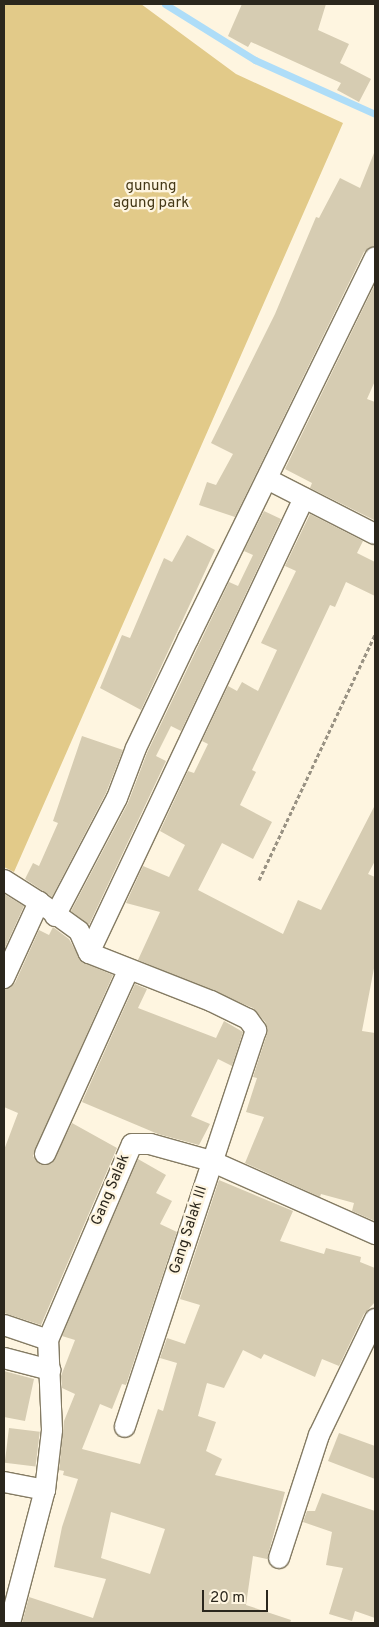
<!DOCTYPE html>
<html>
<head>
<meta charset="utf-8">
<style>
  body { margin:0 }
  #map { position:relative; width:379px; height:1627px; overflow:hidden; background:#fef5e0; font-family:Overpass,sans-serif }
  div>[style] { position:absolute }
  .green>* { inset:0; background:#e2ca89 }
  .stream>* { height:7px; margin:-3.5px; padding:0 3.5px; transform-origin:3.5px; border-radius:3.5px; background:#aeddf8 }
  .building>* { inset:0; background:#d6ccb2; transform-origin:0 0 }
  .path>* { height:3px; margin-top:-1.5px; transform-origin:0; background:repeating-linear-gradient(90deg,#999283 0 4px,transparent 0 6.5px) }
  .roads { filter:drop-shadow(1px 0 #847b63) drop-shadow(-1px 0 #847b63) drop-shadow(0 1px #847b63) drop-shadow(0 -1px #847b63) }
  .street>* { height:20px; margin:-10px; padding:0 10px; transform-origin:10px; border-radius:10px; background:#fff }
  span { translate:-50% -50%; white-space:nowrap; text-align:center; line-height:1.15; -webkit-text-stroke:4.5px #fef5e0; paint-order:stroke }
  .park-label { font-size:15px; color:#453816 }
  .street-label { font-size:15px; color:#2b271d }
  .frame { position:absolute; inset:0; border:5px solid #2b271d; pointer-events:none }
  .scale { position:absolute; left:202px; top:1590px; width:66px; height:22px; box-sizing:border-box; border:2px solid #2b271d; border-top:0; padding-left:6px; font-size:15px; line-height:18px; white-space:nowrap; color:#2b271d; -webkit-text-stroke:4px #fef5e0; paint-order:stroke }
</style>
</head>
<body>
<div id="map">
  <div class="green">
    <i style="clip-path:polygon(4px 4px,141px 4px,236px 74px,343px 123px,14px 872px,4px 867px)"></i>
  </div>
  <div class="stream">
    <i style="left:165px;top:4px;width:106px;rotate:31.9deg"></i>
    <i style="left:255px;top:60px;width:132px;rotate:24.2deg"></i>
  </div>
  <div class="building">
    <i style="clip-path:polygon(242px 4px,326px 4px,318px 30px,349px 44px,340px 63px,371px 79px,359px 102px,337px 90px,341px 83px,251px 42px,248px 47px,228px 36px)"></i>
    <i style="clip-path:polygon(374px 153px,375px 245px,364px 252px,235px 517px,199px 505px,207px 482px,216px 485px,233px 454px,211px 443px,275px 314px,316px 217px,319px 218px,340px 178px,360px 188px)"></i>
    <i style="clip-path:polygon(375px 284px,375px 381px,367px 399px,375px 402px,374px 520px,310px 488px,312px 483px,285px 469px)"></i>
    <i style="clip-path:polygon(264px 511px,281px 519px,181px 731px,171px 726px,156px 756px,166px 761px,89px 925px,71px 911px,128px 803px,147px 753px,229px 582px,238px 586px,253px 555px,244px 551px)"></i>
    <i style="clip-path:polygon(310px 514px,363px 541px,357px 553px,375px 562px,375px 596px,346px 582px,335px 607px,330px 605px,252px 770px,256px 772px,240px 805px,272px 822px,253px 859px,222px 843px,198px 890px,283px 934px,298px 900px,321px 910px,375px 805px,375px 861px,368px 874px,375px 877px,375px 963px,362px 1031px,375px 1033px,375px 1221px,352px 1211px,354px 1203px,321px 1194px,320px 1197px,245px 1163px,264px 1117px,246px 1112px,257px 1078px,253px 1077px,267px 1034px,266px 1023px,253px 1008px,138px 960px,160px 912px,126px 903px,143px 866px,169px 877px,185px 845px,160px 831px,188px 771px,194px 773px,208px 744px,202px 741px,228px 686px,237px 691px,242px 682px,258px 691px,277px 650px,261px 643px,296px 571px,285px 566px)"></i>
    <i style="clip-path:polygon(187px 535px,215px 550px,141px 710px,100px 688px,122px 635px,130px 638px,164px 558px,172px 562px)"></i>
    <i style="clip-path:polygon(82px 736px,123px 750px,106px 793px,52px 897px,25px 879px,33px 863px,39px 866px,58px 823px,53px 821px)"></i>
    <i style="clip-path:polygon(4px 894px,24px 906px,4px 950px)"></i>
    <i style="clip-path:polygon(53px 927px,69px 939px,82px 962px,113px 975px,33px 1156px,41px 1165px,52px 1163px,72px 1123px,117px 1148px,41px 1325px,4px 1313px,4px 1150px,18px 1113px,4px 1107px,4px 990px,15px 983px,39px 930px,49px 935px)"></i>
    <i style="clip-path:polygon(135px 984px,147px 989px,138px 1008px,216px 1038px,224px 1021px,243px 1032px,232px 1066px,218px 1059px,191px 1116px,210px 1124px,199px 1145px,158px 1134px,82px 1102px)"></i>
    <i style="clip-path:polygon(evenodd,138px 1159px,166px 1175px,156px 1193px,172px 1201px,160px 1224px,177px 1232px,126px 1385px,122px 1384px,112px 1409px,100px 1404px,82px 1449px,140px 1464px,158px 1409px,163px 1411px,177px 1363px,160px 1358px,167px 1338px,185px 1344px,200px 1305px,180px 1299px,219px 1180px,293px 1211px,280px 1241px,324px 1254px,326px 1248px,361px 1257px,360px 1262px,375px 1268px,375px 1302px,364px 1314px,339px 1366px,322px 1359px,315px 1377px,264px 1354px,261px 1359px,243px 1350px,224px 1388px,207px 1383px,198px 1416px,216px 1422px,206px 1451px,222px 1459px,215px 1475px,285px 1492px,267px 1559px,253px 1556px,246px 1605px,291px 1620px,290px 1623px,22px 1623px,29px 1597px,93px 1618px,106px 1579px,54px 1567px,62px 1527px,78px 1479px,63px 1475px,64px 1471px,59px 1470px,64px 1421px,75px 1394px,62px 1388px,61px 1376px,75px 1340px,62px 1336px,138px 1159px,111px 1512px,165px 1529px,150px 1574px,101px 1558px,111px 1512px)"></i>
    <i style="clip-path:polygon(4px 1371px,34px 1379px,25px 1421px,4px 1417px)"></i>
    <i style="left:9px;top:1428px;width:31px;height:35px;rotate:7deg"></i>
    <i style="clip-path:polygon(339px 1433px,375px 1446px,375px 1479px,328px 1461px)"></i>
    <i style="clip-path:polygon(322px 1493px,375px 1511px,375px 1618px,355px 1611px,352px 1621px,329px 1614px,343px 1568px,326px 1565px,332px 1532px,303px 1522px,307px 1511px,315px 1511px)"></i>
  </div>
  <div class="path">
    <i style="left:259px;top:880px;width:271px;rotate:-64.7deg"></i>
  </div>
  <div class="roads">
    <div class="street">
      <i style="left:267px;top:479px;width:121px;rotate:27deg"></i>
      <i style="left:4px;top:880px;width:41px;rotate:32.2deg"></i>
      <i style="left:55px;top:916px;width:133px;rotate:-62.3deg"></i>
      <i style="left:117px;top:798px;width:53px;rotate:-69.2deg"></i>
      <i style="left:136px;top:748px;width:121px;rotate:-64.5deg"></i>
      <i style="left:188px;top:639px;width:425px;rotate:-63.9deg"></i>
      <i style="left:89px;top:953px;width:131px;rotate:21.5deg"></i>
      <i style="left:211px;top:1001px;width:41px;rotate:25.9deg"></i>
      <i style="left:248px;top:1019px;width:14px;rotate:54deg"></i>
      <i style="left:256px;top:1030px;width:418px;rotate:108.3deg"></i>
      <i style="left:89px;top:953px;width:503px;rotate:-64.71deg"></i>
      <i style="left:4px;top:978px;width:84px;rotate:-65.3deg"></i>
      <i style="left:39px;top:902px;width:49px;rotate:35.9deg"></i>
      <i style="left:79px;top:931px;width:24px;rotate:66deg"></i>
      <i style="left:45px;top:1154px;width:201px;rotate:-65.6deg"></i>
      <i style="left:4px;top:1325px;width:46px;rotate:18.8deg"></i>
      <i style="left:4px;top:1358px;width:48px;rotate:14.6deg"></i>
      <i style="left:4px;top:1482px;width:42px;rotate:11deg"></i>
      <i style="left:279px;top:1558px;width:129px;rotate:-72deg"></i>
      <i style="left:319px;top:1435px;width:129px;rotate:-64.2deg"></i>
      <i style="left:10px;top:1623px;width:138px;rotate:-75.3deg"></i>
      <i style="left:45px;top:1490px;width:60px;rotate:-83.3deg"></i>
      <i style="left:52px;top:1430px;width:90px;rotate:-92.5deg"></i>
      <i style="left:48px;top:1340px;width:213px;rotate:-66.8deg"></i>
      <i style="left:132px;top:1144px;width:18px"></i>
      <i style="left:150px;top:1144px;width:63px;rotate:15.6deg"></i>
      <i style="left:211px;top:1161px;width:180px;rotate:24deg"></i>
    </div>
  </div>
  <div class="park-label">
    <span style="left:151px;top:195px">gunung<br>agung park</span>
  </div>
  <div class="street-label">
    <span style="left:111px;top:1190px;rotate:-67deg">Gang Salak</span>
    <span style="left:189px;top:1230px;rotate:-72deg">Gang Salak III</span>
  </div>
  <div class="frame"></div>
  <div class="scale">20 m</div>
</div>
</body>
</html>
